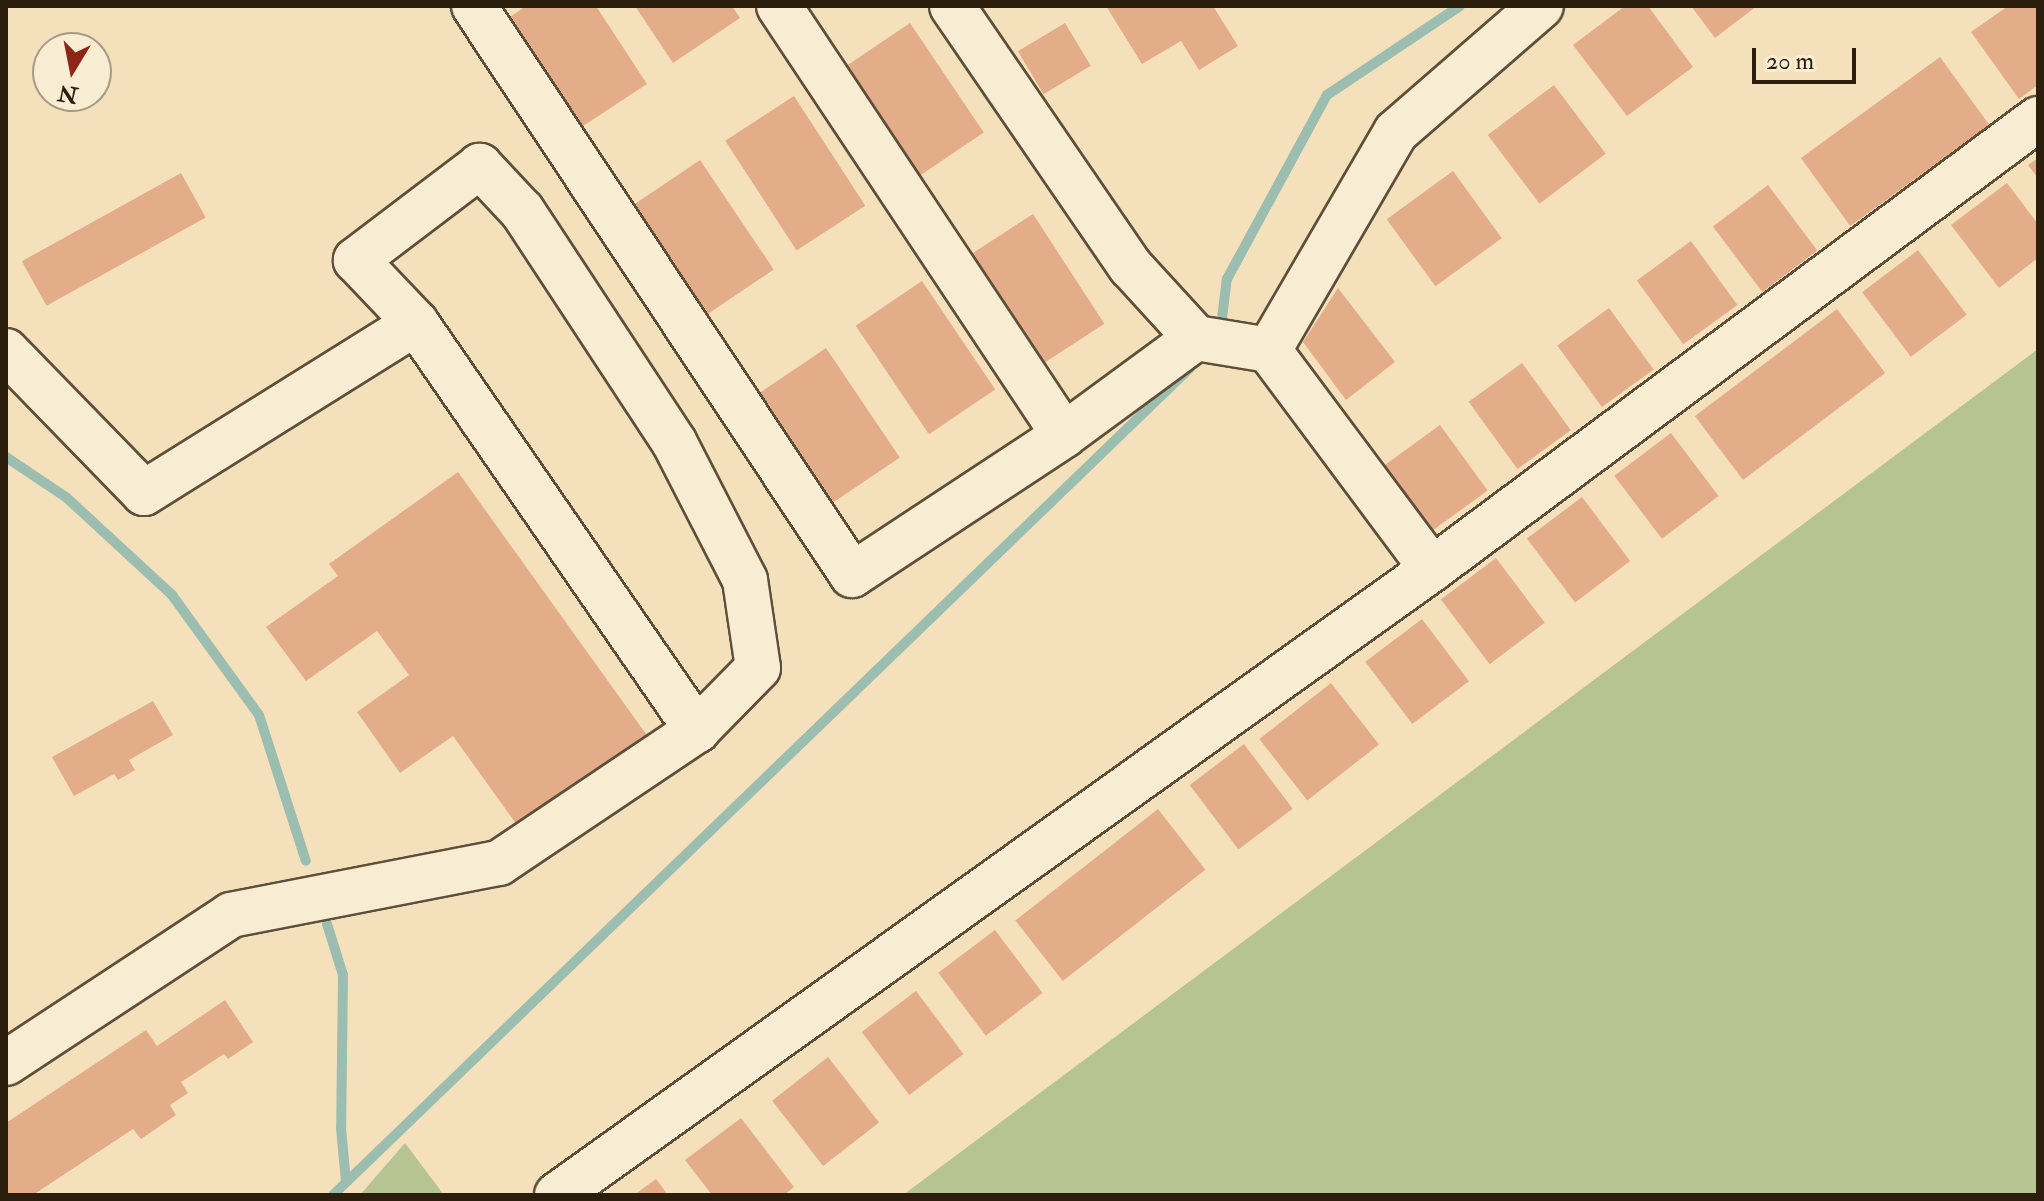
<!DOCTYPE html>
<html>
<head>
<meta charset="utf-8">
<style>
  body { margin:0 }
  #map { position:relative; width:2044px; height:1201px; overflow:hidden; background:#f4e1bc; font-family:"IM FELL Double Pica",serif }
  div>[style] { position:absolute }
  .green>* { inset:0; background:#b6c494 }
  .stream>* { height:10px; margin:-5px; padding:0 5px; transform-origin:5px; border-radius:5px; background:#9cbeb1 }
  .building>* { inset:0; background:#e3ad8a; transform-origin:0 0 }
  .roads { filter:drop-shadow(2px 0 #5d4f39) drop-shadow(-2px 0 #5d4f39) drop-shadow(0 2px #5d4f39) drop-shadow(0 -2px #5d4f39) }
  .minor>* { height:44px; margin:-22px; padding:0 22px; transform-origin:22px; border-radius:22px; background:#f8ecd3 }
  span { translate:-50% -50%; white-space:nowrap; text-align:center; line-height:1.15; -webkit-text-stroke:8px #f8ecd3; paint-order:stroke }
  .frame { position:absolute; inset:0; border:8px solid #2b1e0d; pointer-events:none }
  .north { position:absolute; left:32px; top:32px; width:80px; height:80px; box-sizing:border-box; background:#f8ecd3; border:2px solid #a69a84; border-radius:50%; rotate:190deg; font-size:22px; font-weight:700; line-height:32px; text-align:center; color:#2b1e0d }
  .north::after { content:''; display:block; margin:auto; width:28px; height:36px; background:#8f2418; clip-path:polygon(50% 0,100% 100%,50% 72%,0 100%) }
  .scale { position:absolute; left:1752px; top:48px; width:104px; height:36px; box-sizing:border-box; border:4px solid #2b1e0d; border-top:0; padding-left:10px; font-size:24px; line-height:28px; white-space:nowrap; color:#2b1e0d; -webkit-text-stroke:6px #f8ecd3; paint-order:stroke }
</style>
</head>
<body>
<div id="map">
  <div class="green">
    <i style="clip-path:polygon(2038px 349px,2038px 1195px,903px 1195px)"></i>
    <i style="clip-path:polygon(405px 1143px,444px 1195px,360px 1195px)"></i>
  </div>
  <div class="stream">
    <i style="left:1222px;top:318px;width:39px;rotate:-83deg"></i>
    <i style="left:1227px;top:279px;width:209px;rotate:-61.5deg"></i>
    <i style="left:1327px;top:95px;width:160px;rotate:-33.8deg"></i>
    <i style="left:6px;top:457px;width:73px;rotate:33.9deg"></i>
    <i style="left:67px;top:498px;width:143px;rotate:42.7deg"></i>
    <i style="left:172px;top:595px;width:148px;rotate:54.1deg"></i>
    <i style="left:259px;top:715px;width:153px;rotate:72.2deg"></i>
    <i style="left:327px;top:924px;width:53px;rotate:72.6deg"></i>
    <i style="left:343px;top:975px;width:153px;rotate:90.7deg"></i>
    <i style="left:341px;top:1128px;width:54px;rotate:84.7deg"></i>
    <i style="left:333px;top:1195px;width:1191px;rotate:-43.98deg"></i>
  </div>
  <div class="building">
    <i style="clip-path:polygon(526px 6px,596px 6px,647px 84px,580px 128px,507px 19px)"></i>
    <i style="clip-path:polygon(635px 6px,732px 6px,740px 18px,673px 63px)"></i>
    <i style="clip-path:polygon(1106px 6px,1213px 6px,1238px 46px,1199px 70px,1181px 41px,1142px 64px)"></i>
    <i style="clip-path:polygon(1625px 6px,1648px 6px,1693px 67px,1627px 116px,1573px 45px)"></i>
    <i style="clip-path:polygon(1691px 6px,1757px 6px,1715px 38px)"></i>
    <i style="clip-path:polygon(2008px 6px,2038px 6px,2038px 85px,2019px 99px,1971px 32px)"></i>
    <i style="left:910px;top:23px;width:132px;height:81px;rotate:56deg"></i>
    <i style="left:1065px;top:23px;width:50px;height:55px;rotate:59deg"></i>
    <i style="left:1940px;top:57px;width:84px;height:172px;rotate:54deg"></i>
    <i style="left:1554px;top:85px;width:86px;height:83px;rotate:53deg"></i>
    <i style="left:794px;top:96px;width:131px;height:82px;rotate:57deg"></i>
    <i style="clip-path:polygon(2038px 158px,2038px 178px,2028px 165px)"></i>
    <i style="left:700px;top:160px;width:132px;height:81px;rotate:56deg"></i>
    <i style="left:1453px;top:171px;width:83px;height:82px;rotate:54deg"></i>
    <i style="left:181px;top:173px;width:51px;height:182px;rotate:61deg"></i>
    <i style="clip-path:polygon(2007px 183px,2038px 224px,2038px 258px,1999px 288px,1951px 225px)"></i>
    <i style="left:1768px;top:185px;width:82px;height:69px;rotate:53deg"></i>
    <i style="left:1033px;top:214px;width:131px;height:81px;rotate:57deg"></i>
    <i style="left:1691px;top:241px;width:79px;height:67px;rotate:54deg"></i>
    <i style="left:1918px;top:250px;width:81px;height:70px;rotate:53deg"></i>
    <i style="left:922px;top:281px;width:131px;height:80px;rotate:56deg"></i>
    <i style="clip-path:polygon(1338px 288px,1395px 362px,1346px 400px,1303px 342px)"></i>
    <i style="left:1609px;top:308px;width:76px;height:64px;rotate:54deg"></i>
    <i style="left:1837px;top:309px;width:80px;height:178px;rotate:53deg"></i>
    <i style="left:826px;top:348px;width:132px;height:80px;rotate:56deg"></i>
    <i style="left:1522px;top:363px;width:83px;height:66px;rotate:54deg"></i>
    <i style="left:1440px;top:425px;width:81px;height:69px;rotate:54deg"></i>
    <i style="left:1671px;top:433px;width:79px;height:71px;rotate:53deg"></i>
    <i style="clip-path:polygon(458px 472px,651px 741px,522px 832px,453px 736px,400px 773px,357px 712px,409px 675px,377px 631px,306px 681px,266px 627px,338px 576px,329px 564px)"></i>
    <i style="left:1582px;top:497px;width:80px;height:69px;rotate:53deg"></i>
    <i style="left:1496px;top:558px;width:81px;height:69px;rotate:53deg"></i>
    <i style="left:1422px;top:619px;width:78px;height:71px;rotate:53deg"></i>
    <i style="left:1331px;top:683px;width:78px;height:91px;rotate:52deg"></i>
    <i style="clip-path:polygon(153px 701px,173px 735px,129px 760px,135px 770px,118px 780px,114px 774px,74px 796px,52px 757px)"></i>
    <i style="left:1244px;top:744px;width:81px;height:68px;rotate:53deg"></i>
    <i style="left:1158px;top:809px;width:77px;height:181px;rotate:52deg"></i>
    <i style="left:995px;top:930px;width:79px;height:71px;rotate:53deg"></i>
    <i style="left:916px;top:991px;width:79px;height:68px;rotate:53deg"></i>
    <i style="clip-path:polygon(225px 1000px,253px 1042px,228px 1059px,224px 1054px,181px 1082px,188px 1093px,170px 1105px,176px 1115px,141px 1139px,133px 1129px,33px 1195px,6px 1195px,6px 1123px,146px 1030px,157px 1046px)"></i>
    <i style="left:828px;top:1057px;width:83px;height:71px;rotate:52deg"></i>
    <i style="clip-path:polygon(741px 1118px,794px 1187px,784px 1195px,712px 1195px,685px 1160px)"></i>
    <i style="clip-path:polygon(656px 1179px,668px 1195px,634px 1195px)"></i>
  </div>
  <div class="roads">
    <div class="minor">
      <i style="left:474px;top:6px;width:683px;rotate:56.4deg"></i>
      <i style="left:852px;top:575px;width:254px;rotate:-33.4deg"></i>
      <i style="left:1064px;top:435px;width:164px;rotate:-36.3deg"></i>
      <i style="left:779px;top:6px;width:515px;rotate:56.4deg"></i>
      <i style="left:952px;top:6px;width:316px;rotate:55.6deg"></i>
      <i style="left:1131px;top:267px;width:96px;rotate:47.5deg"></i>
      <i style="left:1196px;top:338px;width:74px;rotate:9.3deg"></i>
      <i style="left:6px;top:351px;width:198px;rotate:45.8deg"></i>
      <i style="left:144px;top:493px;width:321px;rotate:-32deg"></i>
      <i style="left:416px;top:323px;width:495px;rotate:55.4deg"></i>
      <i style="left:1432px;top:569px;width:273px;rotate:-126.7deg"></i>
      <i style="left:1269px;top:350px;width:252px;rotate:-59.8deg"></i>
      <i style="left:1396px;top:132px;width:192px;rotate:-41deg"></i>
      <i style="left:6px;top:1063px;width:269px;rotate:-33.3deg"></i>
      <i style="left:231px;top:915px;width:273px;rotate:-11deg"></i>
      <i style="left:499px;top:863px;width:239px;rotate:-33.9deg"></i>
      <i style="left:697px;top:730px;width:87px;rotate:-45.5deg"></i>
      <i style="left:758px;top:668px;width:89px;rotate:-98.4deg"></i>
      <i style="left:745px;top:580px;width:155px;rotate:-117.2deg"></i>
      <i style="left:674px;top:442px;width:277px;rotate:-123.3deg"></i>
      <i style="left:522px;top:211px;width:62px;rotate:-133deg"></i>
      <i style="left:480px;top:166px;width:156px;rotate:142.8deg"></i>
      <i style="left:356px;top:260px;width:87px;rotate:46.4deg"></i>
      <i style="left:557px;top:1195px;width:1076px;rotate:-35.58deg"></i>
      <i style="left:1432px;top:569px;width:755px;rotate:-36.6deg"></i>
    </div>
  </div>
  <div class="frame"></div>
  <div class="north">N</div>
  <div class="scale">20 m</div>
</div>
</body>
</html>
